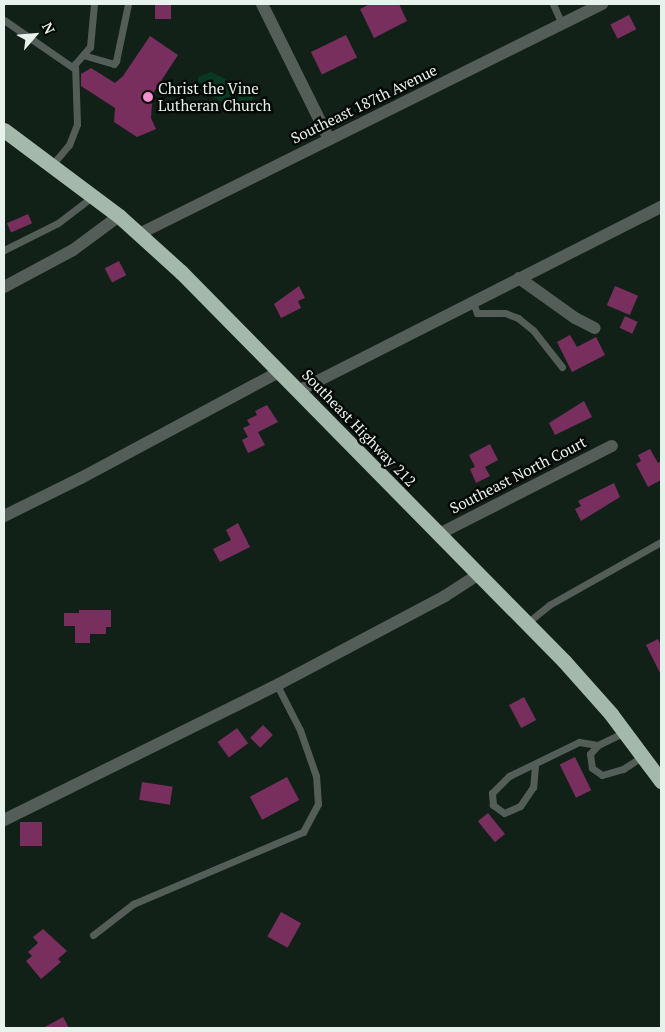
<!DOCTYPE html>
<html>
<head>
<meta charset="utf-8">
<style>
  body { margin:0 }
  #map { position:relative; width:665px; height:1032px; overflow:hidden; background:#112118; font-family:"PT Serif",serif }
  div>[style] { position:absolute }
  .green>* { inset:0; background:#093922 }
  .building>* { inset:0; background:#782f5e; transform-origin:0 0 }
  .lane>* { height:7px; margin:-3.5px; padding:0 3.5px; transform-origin:3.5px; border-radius:3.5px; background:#555d58 }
  .street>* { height:12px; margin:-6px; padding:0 6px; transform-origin:6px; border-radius:6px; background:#555d58 }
  .highway>* { height:15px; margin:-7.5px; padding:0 7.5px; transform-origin:7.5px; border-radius:7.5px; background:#a4b8ac }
  .dots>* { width:14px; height:14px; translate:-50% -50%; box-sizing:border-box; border:2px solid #040906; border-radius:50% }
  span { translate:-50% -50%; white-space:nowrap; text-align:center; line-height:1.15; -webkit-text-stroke:5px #040906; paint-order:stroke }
  .poi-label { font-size:15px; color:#e8f2ec }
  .left { translate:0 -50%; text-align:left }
  .street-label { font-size:15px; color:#e8f2ec }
  .frame { position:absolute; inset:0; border:5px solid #e8f2ec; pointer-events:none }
  .north { position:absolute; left:10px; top:10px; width:50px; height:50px; -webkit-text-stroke:4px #040906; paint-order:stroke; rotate:63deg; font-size:14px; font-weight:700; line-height:20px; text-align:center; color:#e8f2ec }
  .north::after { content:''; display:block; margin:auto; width:18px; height:22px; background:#e8f2ec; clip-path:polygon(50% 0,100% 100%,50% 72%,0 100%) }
</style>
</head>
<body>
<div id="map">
  <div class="green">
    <i style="clip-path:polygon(211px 72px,255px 94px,245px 114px,199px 90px,198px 77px)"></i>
  </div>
  <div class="building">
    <i style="left:155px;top:4px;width:16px;height:15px"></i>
    <i style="clip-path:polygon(370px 4px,399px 4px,407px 21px,374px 38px,360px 9px)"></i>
    <i style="left:629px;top:15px;width:16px;height:21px;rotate:63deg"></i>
    <i style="left:346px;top:35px;width:25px;height:39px;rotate:64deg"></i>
    <i style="clip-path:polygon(150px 36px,178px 55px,148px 101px,152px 104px,151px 118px,156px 129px,137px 137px,114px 122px,115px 108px,81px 86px,81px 74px,91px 68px,115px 83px,123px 76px)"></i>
    <i style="left:28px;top:214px;width:10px;height:23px;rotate:66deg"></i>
    <i style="left:119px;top:261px;width:16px;height:16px;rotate:63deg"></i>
    <i style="clip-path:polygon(299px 286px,305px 298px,298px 301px,301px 308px,281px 318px,274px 304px)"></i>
    <i style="left:615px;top:286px;width:25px;height:21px;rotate:23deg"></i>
    <i style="left:625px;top:316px;width:14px;height:13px;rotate:25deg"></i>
    <i style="clip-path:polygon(570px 335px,577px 347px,596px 337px,605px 355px,572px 372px,557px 342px)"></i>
    <i style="clip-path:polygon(584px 401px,592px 417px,555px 435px,549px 423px)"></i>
    <i style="clip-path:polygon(267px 405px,278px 422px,258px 432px,265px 445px,248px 453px,242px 440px,248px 437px,243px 428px,250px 425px,247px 420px,257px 415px,255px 411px)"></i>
    <i style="clip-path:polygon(490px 444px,498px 460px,485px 467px,490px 476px,476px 483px,470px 469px,475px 467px,469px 455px)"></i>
    <i style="clip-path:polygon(650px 449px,658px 463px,661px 461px,661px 480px,648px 487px,636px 464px,641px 461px,638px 455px)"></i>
    <i style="clip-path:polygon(614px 483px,620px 497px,581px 521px,575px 509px,581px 506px,578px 501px)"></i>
    <i style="clip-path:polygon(238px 523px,250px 547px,220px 562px,213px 549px,231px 540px,226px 530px)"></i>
    <i style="clip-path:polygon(79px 610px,111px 610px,111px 627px,106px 627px,106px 634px,90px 634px,90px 643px,75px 643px,75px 626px,64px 626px,64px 613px,79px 613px)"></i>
    <i style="clip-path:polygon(658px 639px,661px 646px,661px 675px,646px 645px)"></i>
    <i style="left:524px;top:697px;width:26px;height:17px;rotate:62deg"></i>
    <i style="left:263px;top:725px;width:14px;height:18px;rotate:45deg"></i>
    <i style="left:237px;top:728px;width:19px;height:24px;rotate:54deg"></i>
    <i style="left:575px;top:757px;width:37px;height:17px;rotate:64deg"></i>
    <i style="left:287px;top:777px;width:26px;height:42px;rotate:62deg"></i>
    <i style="left:142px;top:782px;width:31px;height:18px;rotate:9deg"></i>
    <i style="left:488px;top:813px;width:27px;height:13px;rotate:51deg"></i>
    <i style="left:20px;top:822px;width:22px;height:24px"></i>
    <i style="left:281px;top:912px;width:23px;height:28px;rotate:29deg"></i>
    <i style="clip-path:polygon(43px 929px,67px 951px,58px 959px,61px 962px,41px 979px,26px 961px,32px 956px,28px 952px,38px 943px,33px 937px)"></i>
    <i style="clip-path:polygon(63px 1017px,69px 1028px,43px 1028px)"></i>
  </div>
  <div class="lane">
    <i style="left:553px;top:4px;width:22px;rotate:66deg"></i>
    <i style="left:4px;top:20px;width:86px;rotate:34.6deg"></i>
    <i style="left:83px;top:55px;width:32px;rotate:16deg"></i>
    <i style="left:114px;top:64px;width:4px;rotate:-56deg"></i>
    <i style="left:116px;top:61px;width:58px;rotate:-78.1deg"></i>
    <i style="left:52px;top:165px;width:26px;rotate:-50deg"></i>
    <i style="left:69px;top:145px;width:22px;rotate:-69deg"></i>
    <i style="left:77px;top:124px;width:60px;rotate:-91.9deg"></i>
    <i style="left:75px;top:64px;width:23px;rotate:-49deg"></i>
    <i style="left:90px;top:47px;width:43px;rotate:-84.7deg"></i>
    <i style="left:4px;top:250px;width:60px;rotate:-26.6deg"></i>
    <i style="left:58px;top:223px;width:44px;rotate:-37.6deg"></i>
    <i style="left:473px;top:303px;width:11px;rotate:68deg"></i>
    <i style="left:477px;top:313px;width:28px"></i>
    <i style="left:505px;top:313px;width:14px;rotate:21deg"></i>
    <i style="left:518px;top:318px;width:19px;rotate:39deg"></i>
    <i style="left:533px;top:330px;width:47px;rotate:51.9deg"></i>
    <i style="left:527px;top:623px;width:28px;rotate:-39deg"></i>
    <i style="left:549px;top:605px;width:129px;rotate:-29.4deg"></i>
    <i style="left:598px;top:745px;width:12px;rotate:132deg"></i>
    <i style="left:590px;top:754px;width:14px;rotate:82deg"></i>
    <i style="left:592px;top:768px;width:12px;rotate:35deg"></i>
    <i style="left:602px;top:775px;width:22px;rotate:-16deg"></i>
    <i style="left:623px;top:769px;width:24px;rotate:-33deg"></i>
    <i style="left:535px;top:766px;width:21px;rotate:95deg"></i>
    <i style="left:533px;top:787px;width:23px;rotate:124deg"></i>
    <i style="left:520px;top:806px;width:17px;rotate:156deg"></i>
    <i style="left:504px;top:813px;width:14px;rotate:-144deg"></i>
    <i style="left:493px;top:805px;width:12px;rotate:-95deg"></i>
    <i style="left:492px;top:793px;width:24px;rotate:-45deg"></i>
    <i style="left:509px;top:776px;width:78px;rotate:-25.9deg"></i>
    <i style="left:579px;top:742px;width:19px;rotate:9deg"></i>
    <i style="left:598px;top:745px;width:30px;rotate:-26deg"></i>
    <i style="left:93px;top:935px;width:51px;rotate:-37.8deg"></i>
    <i style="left:133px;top:904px;width:185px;rotate:-23deg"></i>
    <i style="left:303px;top:832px;width:32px;rotate:-62deg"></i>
    <i style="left:318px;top:804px;width:28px;rotate:-94deg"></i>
    <i style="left:316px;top:776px;width:49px;rotate:-109.2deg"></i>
    <i style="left:300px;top:730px;width:51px;rotate:-117.1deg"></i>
  </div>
  <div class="street">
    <i style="left:262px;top:4px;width:151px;rotate:63.6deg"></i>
    <i style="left:141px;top:233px;width:515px;rotate:-26.42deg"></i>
    <i style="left:519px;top:278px;width:69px;rotate:35.5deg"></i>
    <i style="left:575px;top:318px;width:22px;rotate:27deg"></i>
    <i style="left:4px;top:287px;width:78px;rotate:-28.2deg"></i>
    <i style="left:73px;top:250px;width:57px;rotate:-36.5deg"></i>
    <i style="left:298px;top:391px;width:407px;rotate:-26.9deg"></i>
    <i style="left:4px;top:516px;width:86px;rotate:-26.3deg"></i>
    <i style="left:81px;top:478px;width:225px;rotate:-28.2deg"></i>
    <i style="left:439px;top:534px;width:194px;rotate:-27deg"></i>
    <i style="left:4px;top:820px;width:307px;rotate:-26.3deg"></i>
    <i style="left:279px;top:684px;width:188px;rotate:-27.9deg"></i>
    <i style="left:445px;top:596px;width:40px;rotate:-32.9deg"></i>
  </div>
  <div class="highway">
    <i style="left:4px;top:130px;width:144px;rotate:36.8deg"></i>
    <i style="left:119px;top:216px;width:84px;rotate:42.1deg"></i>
    <i style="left:181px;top:272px;width:546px;rotate:45.45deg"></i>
    <i style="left:564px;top:661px;width:71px;rotate:48.4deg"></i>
    <i style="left:611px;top:714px;width:84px;rotate:53.3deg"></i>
  </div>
  <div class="dots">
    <i style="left:148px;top:97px;background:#f790ce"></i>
  </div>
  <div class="poi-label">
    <span class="left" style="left:158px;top:97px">Christ the Vine<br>Lutheran Church</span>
  </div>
  <div class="street-label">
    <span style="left:364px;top:104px;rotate:-26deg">Southeast 187th Avenue</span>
    <span style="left:359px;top:428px;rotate:46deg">Southeast Highway 212</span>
    <span style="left:518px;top:475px;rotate:-27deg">Southeast North Court</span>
  </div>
  <div class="frame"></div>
  <div class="north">N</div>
</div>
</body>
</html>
